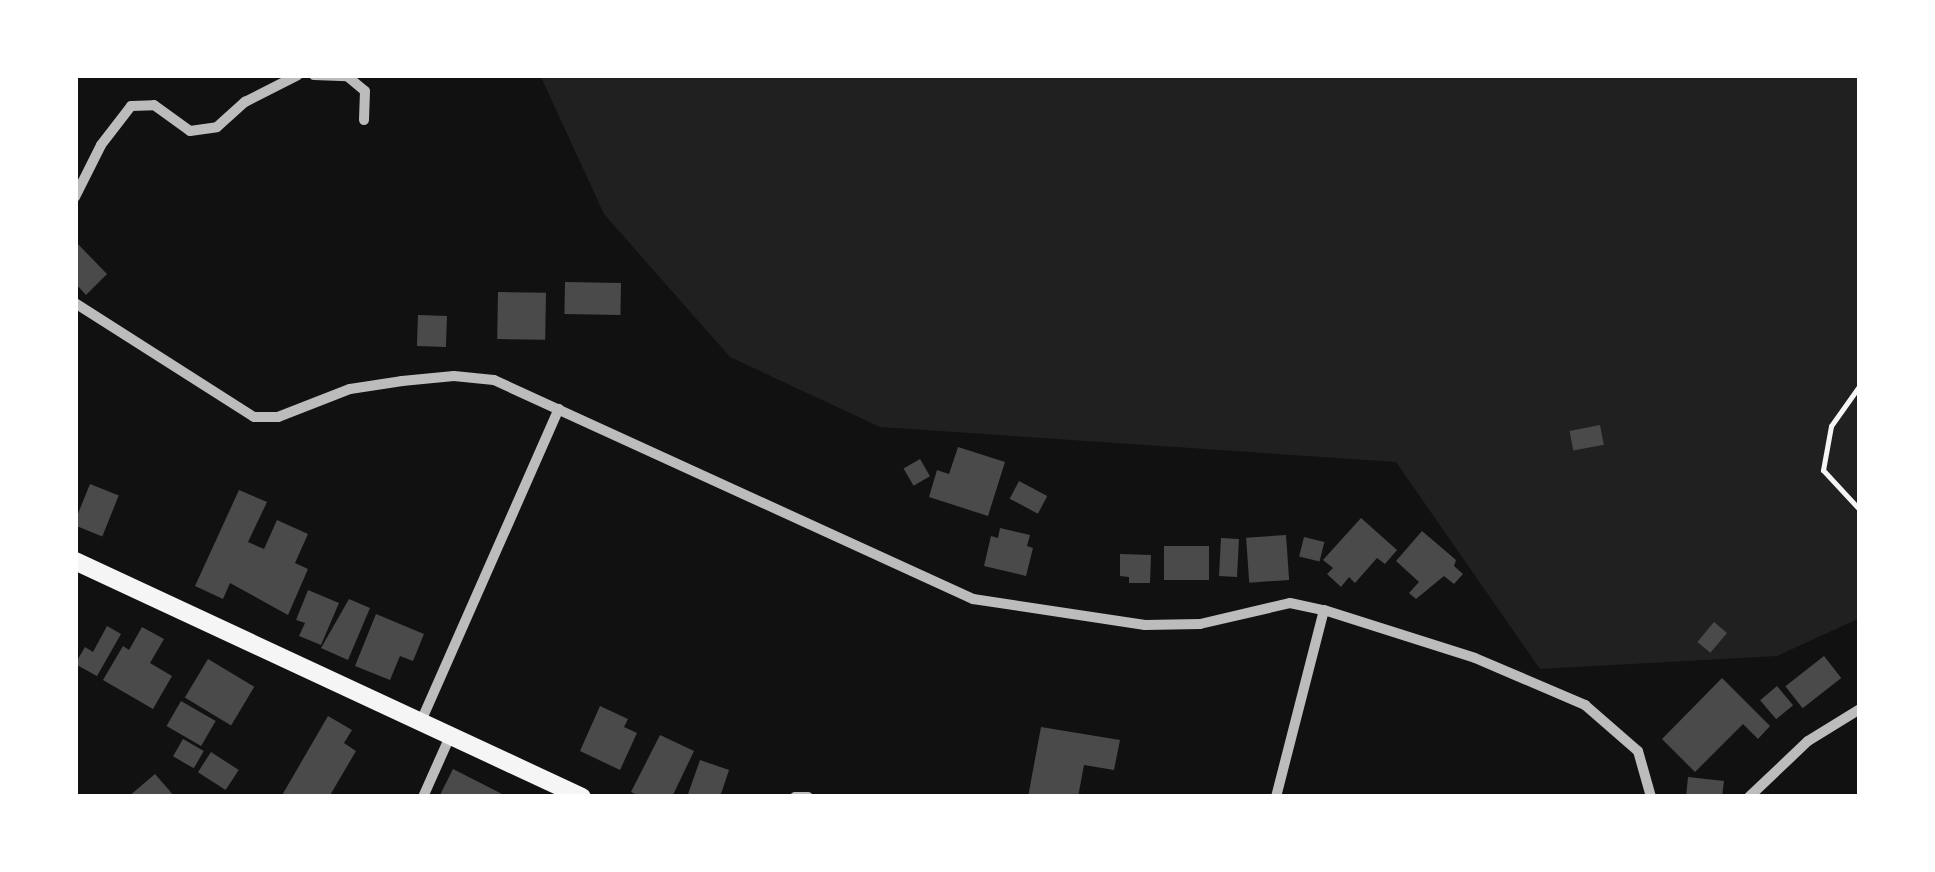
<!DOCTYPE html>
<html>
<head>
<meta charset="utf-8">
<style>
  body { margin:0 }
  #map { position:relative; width:1935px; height:872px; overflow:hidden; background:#111; font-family:Barlow,sans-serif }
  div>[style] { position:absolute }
  .green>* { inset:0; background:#202020 }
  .building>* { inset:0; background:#4a4a4a; transform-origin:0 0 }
  .path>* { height:5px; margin:-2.5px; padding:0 2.5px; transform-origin:2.5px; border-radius:2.5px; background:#f5f5f5 }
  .minor>* { height:10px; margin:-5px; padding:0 5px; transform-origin:5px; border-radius:5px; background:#bcbcbc }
  .secondary>* { height:18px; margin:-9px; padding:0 9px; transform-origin:9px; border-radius:9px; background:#f5f5f5 }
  span { translate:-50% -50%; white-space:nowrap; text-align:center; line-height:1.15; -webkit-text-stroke:10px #fff; paint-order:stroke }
  .frame { position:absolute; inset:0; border:78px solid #fff; pointer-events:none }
</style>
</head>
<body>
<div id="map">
  <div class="green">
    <i style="clip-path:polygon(540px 75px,1860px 75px,1860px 618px,1777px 656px,1540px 669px,1396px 462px,880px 427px,730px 357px,604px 214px)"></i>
  </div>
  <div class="building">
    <i style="clip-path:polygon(75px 241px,107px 274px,86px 295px,75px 283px)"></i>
    <i style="left:565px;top:282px;width:56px;height:32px;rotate:1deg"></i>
    <i style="left:498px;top:292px;width:48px;height:47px;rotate:1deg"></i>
    <i style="left:418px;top:315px;width:29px;height:31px;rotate:2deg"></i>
    <i style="left:1600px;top:425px;width:20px;height:31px;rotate:79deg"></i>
    <i style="clip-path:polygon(958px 447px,1005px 462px,988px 516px,929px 497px,937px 470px,949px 474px)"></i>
    <i style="left:920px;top:459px;width:20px;height:19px;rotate:60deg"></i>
    <i style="left:1019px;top:481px;width:32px;height:20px;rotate:28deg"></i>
    <i style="left:90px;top:484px;width:31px;height:44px;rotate:22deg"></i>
    <i style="clip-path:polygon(239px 490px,267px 502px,248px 542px,264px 549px,277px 520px,308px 534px,295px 563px,308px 569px,288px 615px,230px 583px,223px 599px,195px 586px)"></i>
    <i style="clip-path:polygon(1361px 518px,1397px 550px,1385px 564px,1377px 558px,1355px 583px,1349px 577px,1341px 587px,1327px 574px,1333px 568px,1323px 560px)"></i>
    <i style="clip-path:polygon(1000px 528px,1030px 535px,1027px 546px,1033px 548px,1026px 576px,984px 566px,991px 536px,998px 538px)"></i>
    <i style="clip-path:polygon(1422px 531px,1456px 560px,1454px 566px,1463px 574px,1454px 584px,1444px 576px,1416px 599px,1409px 593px,1419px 582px,1396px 561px)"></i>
    <i style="left:1286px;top:535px;width:45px;height:40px;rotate:86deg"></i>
    <i style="left:1304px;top:537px;width:21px;height:20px;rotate:14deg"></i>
    <i style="left:1221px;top:538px;width:18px;height:38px;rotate:3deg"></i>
    <i style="left:1164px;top:546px;width:45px;height:34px"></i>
    <i style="clip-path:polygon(1120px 554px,1151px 555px,1150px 583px,1129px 583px,1129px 577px,1120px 576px)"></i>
    <i style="clip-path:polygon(308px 590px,339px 603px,321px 645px,299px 636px,305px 623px,296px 620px)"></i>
    <i style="clip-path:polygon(349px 599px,370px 608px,348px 660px,321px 648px)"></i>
    <i style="clip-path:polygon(376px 614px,424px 634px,413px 661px,400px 656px,390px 680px,355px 666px)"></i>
    <i style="left:1714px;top:622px;width:17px;height:26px;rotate:40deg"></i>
    <i style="clip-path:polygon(107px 626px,121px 634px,97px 676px,75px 664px,85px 647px,93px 652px)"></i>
    <i style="clip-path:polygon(142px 627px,164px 639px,150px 663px,172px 676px,153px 709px,103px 680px,123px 646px,129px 650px)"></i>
    <i style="left:1824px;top:656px;width:28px;height:49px;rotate:52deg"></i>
    <i style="left:208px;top:659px;width:54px;height:45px;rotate:31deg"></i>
    <i style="clip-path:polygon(1722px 678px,1770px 726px,1758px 739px,1743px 724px,1695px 772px,1662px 739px)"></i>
    <i style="left:1777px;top:686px;width:25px;height:22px;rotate:50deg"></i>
    <i style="left:181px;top:701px;width:40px;height:29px;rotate:30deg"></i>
    <i style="clip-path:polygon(600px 706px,628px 719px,624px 727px,637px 733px,620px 770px,580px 751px)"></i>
    <i style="clip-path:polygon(328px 716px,352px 730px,344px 743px,356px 751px,329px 797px,281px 797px)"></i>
    <i style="clip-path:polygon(1041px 727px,1120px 740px,1114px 770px,1084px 765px,1078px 797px,1028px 797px)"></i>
    <i style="clip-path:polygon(660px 735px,694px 751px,672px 797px,641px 797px,631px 792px)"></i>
    <i style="left:183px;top:739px;width:24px;height:20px;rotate:30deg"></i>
    <i style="left:211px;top:752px;width:33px;height:24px;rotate:33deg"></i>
    <i style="clip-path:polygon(700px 760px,729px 770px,720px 797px,687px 797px)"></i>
    <i style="clip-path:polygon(453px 769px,508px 797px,439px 797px)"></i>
    <i style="clip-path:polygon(155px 774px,175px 797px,128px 797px)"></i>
    <i style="clip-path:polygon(1688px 777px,1724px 781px,1722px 797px,1686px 797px)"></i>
  </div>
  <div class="path">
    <i style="left:1860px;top:385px;width:50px;rotate:125.3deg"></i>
    <i style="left:1831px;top:426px;width:45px;rotate:100.3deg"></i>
    <i style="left:1823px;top:470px;width:54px;rotate:47.2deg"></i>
  </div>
  <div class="minor">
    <i style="left:314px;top:75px;width:33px;rotate:2deg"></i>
    <i style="left:347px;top:76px;width:23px;rotate:40deg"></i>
    <i style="left:365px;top:91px;width:29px;rotate:92deg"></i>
    <i style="left:75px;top:197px;width:58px;rotate:-63.4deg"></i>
    <i style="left:101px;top:145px;width:49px;rotate:-52.4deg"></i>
    <i style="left:131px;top:106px;width:23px;rotate:-2deg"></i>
    <i style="left:154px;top:105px;width:44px;rotate:35.8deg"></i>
    <i style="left:190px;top:131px;width:27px;rotate:-8deg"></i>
    <i style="left:217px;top:127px;width:38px;rotate:-42deg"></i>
    <i style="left:245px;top:102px;width:59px;rotate:-27deg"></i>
    <i style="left:75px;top:303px;width:212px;rotate:32.5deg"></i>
    <i style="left:254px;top:417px;width:24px"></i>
    <i style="left:278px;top:417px;width:77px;rotate:-21.3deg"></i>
    <i style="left:350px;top:389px;width:53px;rotate:-8.7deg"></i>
    <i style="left:402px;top:381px;width:52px;rotate:-5.5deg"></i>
    <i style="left:454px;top:376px;width:40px;rotate:5.7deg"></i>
    <i style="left:494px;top:380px;width:527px;rotate:24.57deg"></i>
    <i style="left:973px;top:599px;width:174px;rotate:8.6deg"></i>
    <i style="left:1145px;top:625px;width:55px;rotate:-1deg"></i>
    <i style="left:1200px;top:624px;width:92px;rotate:-13.1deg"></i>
    <i style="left:1290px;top:603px;width:35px;rotate:12deg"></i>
    <i style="left:1324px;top:610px;width:158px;rotate:17.6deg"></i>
    <i style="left:1475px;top:658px;width:120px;rotate:23.1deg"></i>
    <i style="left:1585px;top:705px;width:70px;rotate:41deg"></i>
    <i style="left:1638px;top:751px;width:48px;rotate:74.2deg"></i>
    <i style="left:422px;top:719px;width:339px;rotate:-66.2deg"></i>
    <i style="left:423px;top:797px;width:69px;rotate:-66deg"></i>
    <i style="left:795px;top:797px;width:13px"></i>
    <i style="left:1276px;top:797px;width:193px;rotate:-75.6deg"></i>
    <i style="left:1749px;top:797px;width:81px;rotate:-43.5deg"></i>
    <i style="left:1808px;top:741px;width:61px;rotate:-31.6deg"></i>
  </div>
  <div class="secondary">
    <i style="left:75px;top:561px;width:559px;rotate:24.96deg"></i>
  </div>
  <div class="frame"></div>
</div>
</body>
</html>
